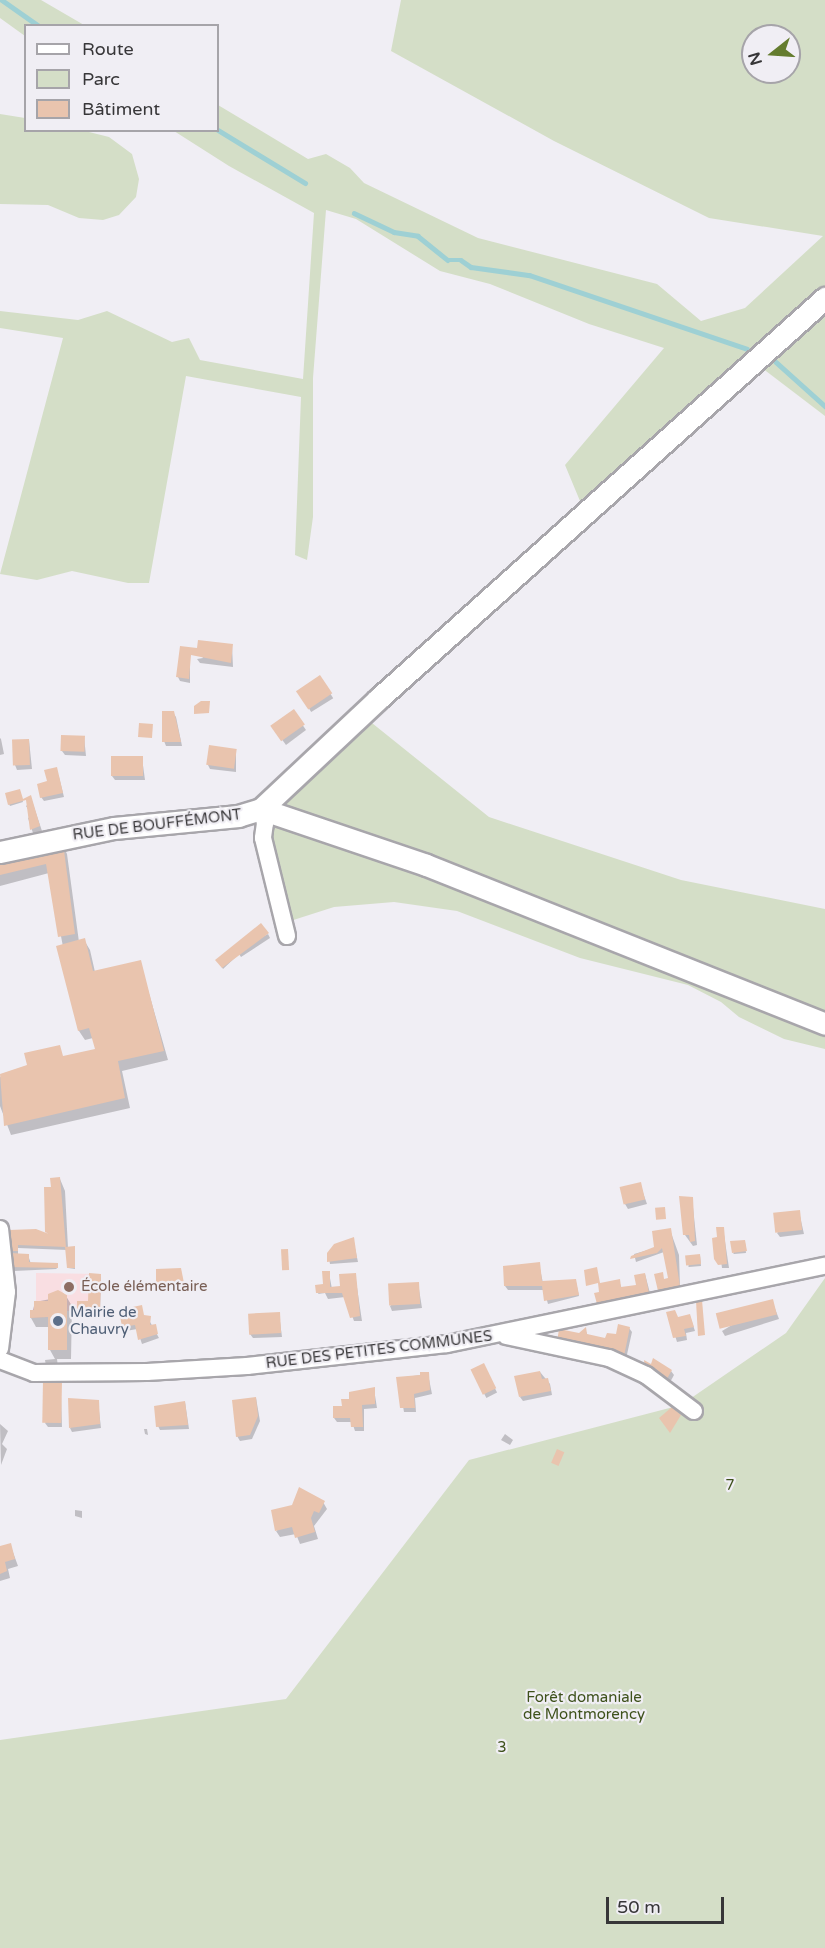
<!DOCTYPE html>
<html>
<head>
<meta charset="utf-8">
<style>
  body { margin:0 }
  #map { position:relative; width:825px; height:1948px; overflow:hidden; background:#f0eef4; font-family:"Varela Round",sans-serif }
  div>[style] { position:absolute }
  .education>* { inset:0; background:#f9dee2 }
  .green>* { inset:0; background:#d4dec7 }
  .shadow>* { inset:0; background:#0003; transform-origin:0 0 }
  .stream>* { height:4.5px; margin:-2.25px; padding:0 2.25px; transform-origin:2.25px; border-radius:2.25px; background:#9ed0d4 }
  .building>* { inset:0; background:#e9c4ae; transform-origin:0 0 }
  .roads { filter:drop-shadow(2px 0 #a8a6ab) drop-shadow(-2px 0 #a8a6ab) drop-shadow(0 2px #a8a6ab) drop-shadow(0 -2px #a8a6ab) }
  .minor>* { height:16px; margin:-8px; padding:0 8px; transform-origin:8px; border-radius:8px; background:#fff }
  .tertiary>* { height:21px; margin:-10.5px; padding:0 10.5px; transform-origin:10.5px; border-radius:10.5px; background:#fff }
  .dots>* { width:16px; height:16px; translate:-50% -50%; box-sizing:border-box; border:3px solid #f0eef4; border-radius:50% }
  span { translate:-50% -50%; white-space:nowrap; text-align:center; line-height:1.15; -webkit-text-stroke:4.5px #f0eef4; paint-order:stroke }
  .street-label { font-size:15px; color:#373638 }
  .education-label { font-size:15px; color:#785e54 }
  .left { translate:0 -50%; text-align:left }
  .service-label { font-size:15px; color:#4e5e75 }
  .park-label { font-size:15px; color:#3e511b }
  .legend { position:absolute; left:24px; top:24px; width:195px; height:108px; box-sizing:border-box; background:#f0eef4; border:2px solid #a6a4a9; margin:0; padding:8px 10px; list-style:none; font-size:18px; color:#373638 }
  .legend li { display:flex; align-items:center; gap:12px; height:30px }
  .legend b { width:30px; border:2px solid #a6a4a9 }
  .north { position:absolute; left:741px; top:24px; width:60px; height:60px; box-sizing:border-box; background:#f0eef4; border:2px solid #a6a4a9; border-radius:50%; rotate:253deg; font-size:16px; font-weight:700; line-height:24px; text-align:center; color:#373638 }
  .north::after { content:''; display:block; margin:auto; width:21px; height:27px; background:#647c2e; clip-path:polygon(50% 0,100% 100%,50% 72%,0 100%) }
  .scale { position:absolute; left:606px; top:1897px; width:118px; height:27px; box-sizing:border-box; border:3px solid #373638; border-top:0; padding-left:8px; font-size:18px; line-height:21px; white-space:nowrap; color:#373638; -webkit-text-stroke:4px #f0eef4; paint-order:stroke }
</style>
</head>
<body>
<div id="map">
  <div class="education">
    <i style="clip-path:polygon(36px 1273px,101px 1274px,100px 1311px,67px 1311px,67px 1325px,48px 1317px,30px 1318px,36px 1300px)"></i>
  </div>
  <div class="green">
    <i style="clip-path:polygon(0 0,41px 0,84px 25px,26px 26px,25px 36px,0 18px)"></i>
    <i style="clip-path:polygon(evenodd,401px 0,825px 0,825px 416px,754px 362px,585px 513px,565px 465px,664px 348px,589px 324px,490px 284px,440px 271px,356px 219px,326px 210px,313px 378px,313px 517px,307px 560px,295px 555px,301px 397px,186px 376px,149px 583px,128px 583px,72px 571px,37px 580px,0 574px,63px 338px,0 328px,0 311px,78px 320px,107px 311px,172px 342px,189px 338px,200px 360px,303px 379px,314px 213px,229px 166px,174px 131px,218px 130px,218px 105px,308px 159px,326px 154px,350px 168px,364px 183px,478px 238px,657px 284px,701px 321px,745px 308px,823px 236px,709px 218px,554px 141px,391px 51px,401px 0,753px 36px,789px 36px,789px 72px,753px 72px,753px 36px)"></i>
    <i style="clip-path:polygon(0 114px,25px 118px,26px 130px,85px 131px,109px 137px,132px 154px,139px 179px,136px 197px,119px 215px,103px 220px,79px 218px,48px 205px,0 204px)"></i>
    <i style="clip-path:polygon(362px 715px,489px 817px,681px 880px,825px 909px,825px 1049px,784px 1039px,739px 1017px,721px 1002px,688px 985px,580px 958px,457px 911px,394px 902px,334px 907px,284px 923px,260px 813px)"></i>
    <i style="clip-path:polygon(825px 1278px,825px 1948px,0 1948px,0 1740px,286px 1699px,469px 1460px,681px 1405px,786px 1333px)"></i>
  </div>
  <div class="shadow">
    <i style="clip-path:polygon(232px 646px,233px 667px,200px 663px,197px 659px,203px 658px,198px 649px)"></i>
    <i style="clip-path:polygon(190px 657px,190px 683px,180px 681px,178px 677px)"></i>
    <i style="left:320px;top:677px;width:25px;height:26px;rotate:58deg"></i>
    <i style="clip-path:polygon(293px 711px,306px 730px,286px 745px,275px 730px)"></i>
    <i style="clip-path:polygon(173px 713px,176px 717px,182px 746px,166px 746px,164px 741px)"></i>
    <i style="clip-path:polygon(84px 737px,86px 756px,65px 755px,62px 751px)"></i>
    <i style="clip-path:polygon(0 738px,1px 739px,4px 754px,0 755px)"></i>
    <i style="clip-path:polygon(29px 740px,32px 769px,17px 770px,15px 765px)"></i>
    <i style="clip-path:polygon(236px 750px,236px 772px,210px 769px,208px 765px)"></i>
    <i style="clip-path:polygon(142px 758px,145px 780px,115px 780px,112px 776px)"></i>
    <i style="clip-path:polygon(59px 777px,64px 797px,44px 801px,41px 797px)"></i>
    <i style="clip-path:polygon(20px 792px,23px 802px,10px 806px,9px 804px)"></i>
    <i style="clip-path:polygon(32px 801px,42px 831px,33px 833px,28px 818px,32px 816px,26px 806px)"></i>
    <i style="clip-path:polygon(62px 844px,67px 854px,79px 942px,84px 940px,90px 950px,95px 972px,140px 962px,168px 1060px,122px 1071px,130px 1108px,11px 1135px,0 1106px,0 1077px,97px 1050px,93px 1038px,85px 1040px,79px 1031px,49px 873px,0 886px,0 859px)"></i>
    <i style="clip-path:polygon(268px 934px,270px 938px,241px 957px,239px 954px,223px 969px,217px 960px)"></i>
    <i style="clip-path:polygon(60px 1179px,65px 1191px,68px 1248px,75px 1249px,75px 1269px,68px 1268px,67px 1250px,18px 1248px,18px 1255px,28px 1255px,31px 1264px,54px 1265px,57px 1269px,14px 1271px,11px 1232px,49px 1236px,47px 1231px,52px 1188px)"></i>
    <i style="clip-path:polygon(640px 1184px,647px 1204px,628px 1209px,625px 1204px)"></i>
    <i style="clip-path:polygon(692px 1198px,697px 1245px,693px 1246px,685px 1235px)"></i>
    <i style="clip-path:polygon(799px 1212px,804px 1234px,780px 1237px,777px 1233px)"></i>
    <i style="clip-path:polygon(723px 1228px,729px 1268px,722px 1268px,718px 1239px)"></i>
    <i style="clip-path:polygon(670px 1230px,679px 1255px,680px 1287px,660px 1292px,664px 1281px,670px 1279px,664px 1252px,636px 1262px,634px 1254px,655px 1248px)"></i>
    <i style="clip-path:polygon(353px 1239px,358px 1262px,330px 1264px,328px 1254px)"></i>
    <i style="clip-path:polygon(745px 1243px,746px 1253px,734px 1254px,733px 1253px)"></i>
    <i style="clip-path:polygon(700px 1255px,701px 1266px,689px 1267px,688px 1266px)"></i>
    <i style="clip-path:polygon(539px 1264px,543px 1283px,576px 1282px,579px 1296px,548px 1304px,544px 1290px,508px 1290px,505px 1286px)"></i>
    <i style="clip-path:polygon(180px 1269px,183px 1287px,160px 1289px,158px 1284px)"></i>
    <i style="clip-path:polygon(329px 1273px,332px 1289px,342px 1287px,355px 1274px,362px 1321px,354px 1321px,345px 1297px,328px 1299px,325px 1293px,318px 1294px)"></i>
    <i style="clip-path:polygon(645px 1274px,651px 1297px,600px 1307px,598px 1303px,619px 1281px,622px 1289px,638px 1286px)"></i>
    <i style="clip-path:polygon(101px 1275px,100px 1312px,79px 1313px,91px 1303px)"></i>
    <i style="clip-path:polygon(418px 1283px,422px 1308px,392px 1311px,390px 1306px)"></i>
    <i style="clip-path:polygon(66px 1296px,72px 1306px,71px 1359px,57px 1359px,58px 1367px,46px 1366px,45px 1360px,55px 1359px,50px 1350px,50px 1327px,36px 1327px,31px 1318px,35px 1302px)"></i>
    <i style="clip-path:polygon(772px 1301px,779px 1319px,725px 1336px,722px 1331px)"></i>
    <i style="clip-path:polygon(120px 1311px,149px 1320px,159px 1338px,142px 1344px,137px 1329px,126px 1331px)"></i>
    <i style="clip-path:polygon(668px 1313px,678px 1319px,690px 1316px,695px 1331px,686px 1333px,687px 1340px,677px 1342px)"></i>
    <i style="clip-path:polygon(279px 1314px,282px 1337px,253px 1338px,250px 1334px)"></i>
    <i style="clip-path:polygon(629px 1328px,632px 1332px,626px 1359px,580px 1335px,585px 1329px,588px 1336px,607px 1340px)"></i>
    <i style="left:483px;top:1365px;width:31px;height:12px;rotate:63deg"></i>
    <i style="clip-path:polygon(651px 1366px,671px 1371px,674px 1375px,668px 1386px)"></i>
    <i style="clip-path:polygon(540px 1372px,550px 1384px,552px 1395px,523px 1401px,520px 1397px)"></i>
    <i style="clip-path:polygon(428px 1374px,432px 1394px,415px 1398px,416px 1412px,404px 1412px,398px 1378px)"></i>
    <i style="clip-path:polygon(374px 1389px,377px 1408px,364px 1409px,364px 1431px,355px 1431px,352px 1422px,337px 1422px,334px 1418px,343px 1407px)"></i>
    <i style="clip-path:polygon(61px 1397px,62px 1427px,48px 1427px,45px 1423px)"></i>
    <i style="clip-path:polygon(256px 1398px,260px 1421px,252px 1439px,240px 1441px,237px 1436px)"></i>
    <i style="clip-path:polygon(98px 1402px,101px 1428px,72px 1432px,70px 1428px)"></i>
    <i style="clip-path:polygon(185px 1402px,189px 1429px,160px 1430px,158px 1426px)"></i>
    <i style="clip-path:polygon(0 1424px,8px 1431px,2px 1444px,7px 1449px,1px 1465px)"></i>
    <i style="clip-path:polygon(144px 1429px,147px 1429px,148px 1435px,145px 1434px)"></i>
    <i style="clip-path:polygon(505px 1434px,513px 1440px,510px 1445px,501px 1440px)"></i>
    <i style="clip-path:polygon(323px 1502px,327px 1509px,314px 1526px,318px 1539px,300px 1544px,296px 1534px,280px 1537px,276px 1531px)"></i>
    <i style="clip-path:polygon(75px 1510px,82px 1511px,82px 1518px,75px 1516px)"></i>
    <i style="clip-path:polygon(10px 1544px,18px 1566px,8px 1569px,10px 1578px,0 1581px,0 1547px)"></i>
  </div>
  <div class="stream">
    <i style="left:2px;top:0;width:45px;rotate:35.1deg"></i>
    <i style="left:218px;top:130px;width:102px;rotate:31.3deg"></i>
    <i style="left:354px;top:213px;width:44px;rotate:25.4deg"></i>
    <i style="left:394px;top:232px;width:24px;rotate:9deg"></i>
    <i style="left:418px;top:236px;width:38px;rotate:39deg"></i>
    <i style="left:448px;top:260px;width:13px"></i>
    <i style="left:461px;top:260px;width:12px;rotate:35deg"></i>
    <i style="left:471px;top:267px;width:59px;rotate:7.9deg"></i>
    <i style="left:529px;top:275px;width:230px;rotate:18.7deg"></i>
    <i style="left:776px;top:362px;width:66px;rotate:41.9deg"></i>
  </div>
  <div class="building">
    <i style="clip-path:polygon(198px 640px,233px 644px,231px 663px,191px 655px,189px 679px,176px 677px,180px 646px,197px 648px)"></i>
    <i style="left:320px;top:675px;width:22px;height:29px;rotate:56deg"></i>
    <i style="clip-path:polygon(201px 701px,210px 701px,209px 713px,194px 714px,194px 706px)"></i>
    <i style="left:294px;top:709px;width:19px;height:29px;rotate:55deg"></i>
    <i style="clip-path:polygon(162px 711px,174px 711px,181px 742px,162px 742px)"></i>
    <i style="left:139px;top:723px;width:14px;height:14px;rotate:4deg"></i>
    <i style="left:61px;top:735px;width:24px;height:16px;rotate:2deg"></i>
    <i style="left:29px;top:739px;width:26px;height:17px;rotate:88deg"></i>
    <i style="left:209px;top:745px;width:28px;height:20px;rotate:8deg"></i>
    <i style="left:111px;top:756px;width:32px;height:20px"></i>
    <i style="clip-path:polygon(57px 767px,63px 793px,40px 798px,37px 784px,47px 781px,44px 770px)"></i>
    <i style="clip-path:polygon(20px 789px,23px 799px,31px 795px,40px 826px,30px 830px,26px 800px,8px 805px,5px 793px)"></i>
    <i style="clip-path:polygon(63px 843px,75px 934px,58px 937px,46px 864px,0 875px,0 858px)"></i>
    <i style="clip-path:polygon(261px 923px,269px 933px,222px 968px,215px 960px)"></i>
    <i style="clip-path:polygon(85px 938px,93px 971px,141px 960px,164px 1051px,118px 1061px,125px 1098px,4px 1126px,0 1074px,27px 1065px,24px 1053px,60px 1045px,63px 1056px,95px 1049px,89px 1028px,78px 1031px,56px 946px)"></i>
    <i style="clip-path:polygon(60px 1177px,66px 1247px,18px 1245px,18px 1251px,10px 1251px,9px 1230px,36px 1229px,49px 1234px,45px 1232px,44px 1187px,51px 1187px,50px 1178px)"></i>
    <i style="left:641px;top:1182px;width:18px;height:22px;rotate:77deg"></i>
    <i style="clip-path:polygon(679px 1196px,693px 1197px,695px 1241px,690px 1242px,689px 1235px,683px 1235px)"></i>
    <i style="left:665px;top:1207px;width:12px;height:10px;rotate:85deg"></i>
    <i style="left:800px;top:1210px;width:20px;height:27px;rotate:84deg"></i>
    <i style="clip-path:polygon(716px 1227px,724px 1227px,727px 1264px,718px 1265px,714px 1259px,712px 1238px,717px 1237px)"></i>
    <i style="clip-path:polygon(671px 1228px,680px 1286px,658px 1291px,654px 1274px,663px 1272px,664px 1279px,668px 1278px,662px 1248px,657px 1253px,630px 1259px,631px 1256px,654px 1247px,652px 1231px)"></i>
    <i style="clip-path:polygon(354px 1237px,357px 1258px,327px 1262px,327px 1253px,334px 1244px)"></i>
    <i style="clip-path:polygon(745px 1240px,747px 1251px,732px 1253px,730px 1241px)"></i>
    <i style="clip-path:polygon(75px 1246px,75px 1268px,67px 1268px,65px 1247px)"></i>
    <i style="left:288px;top:1249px;width:21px;height:7px;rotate:87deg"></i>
    <i style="clip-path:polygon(10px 1253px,29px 1254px,29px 1262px,58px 1263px,58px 1268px,10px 1267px)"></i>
    <i style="left:700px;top:1254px;width:10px;height:15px;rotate:84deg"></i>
    <i style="clip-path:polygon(540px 1262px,542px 1281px,576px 1279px,579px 1295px,544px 1301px,542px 1286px,504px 1286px,503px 1266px)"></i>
    <i style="clip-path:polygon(597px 1267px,600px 1283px,620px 1279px,621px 1287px,636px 1285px,634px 1275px,645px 1273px,649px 1293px,597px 1304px,594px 1293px,599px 1292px,598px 1283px,586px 1286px,584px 1270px)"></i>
    <i style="clip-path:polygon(181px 1268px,184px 1283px,156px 1285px,156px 1269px)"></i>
    <i style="clip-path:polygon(322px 1271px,330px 1271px,330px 1287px,340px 1286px,339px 1274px,356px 1273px,360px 1316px,350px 1318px,342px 1293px,316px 1293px,315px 1285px,323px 1284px)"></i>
    <i style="clip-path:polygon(89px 1273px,101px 1274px,100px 1311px,77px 1311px,77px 1301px,88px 1301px)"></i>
    <i style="left:419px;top:1282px;width:22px;height:31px;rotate:87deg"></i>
    <i style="clip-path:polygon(58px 1290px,67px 1295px,67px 1350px,48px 1350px,48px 1317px,30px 1318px,30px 1310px,34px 1310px,34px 1301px,48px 1301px,48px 1294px)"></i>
    <i style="left:773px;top:1299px;width:16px;height:59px;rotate:76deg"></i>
    <i style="clip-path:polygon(702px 1300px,705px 1335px,698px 1336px,696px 1301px)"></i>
    <i style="clip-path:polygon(142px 1305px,144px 1315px,151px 1316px,150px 1325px,156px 1324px,158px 1334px,138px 1340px,135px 1325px,122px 1327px,119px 1310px)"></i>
    <i style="clip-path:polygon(675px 1310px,678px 1317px,690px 1314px,694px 1327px,684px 1329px,686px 1336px,673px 1338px,666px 1312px)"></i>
    <i style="left:280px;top:1312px;width:21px;height:32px;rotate:87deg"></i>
    <i style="clip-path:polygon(618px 1324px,630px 1327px,624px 1356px,557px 1342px,559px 1329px,579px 1333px,586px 1327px,587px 1334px,605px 1338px,607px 1333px,616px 1334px)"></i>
    <i style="clip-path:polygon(653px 1358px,672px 1370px,665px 1382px,645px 1369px,644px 1360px,651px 1364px)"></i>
    <i style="left:484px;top:1363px;width:28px;height:15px;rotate:64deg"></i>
    <i style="clip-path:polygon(540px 1371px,542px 1379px,548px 1378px,551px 1391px,519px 1397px,514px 1376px)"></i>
    <i style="clip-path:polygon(420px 1372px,429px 1372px,430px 1390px,414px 1394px,415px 1408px,400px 1408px,396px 1377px,420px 1375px)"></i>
    <i style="left:62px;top:1380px;width:43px;height:19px;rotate:91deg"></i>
    <i style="clip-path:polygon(375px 1387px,375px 1404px,362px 1405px,363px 1427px,351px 1427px,350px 1418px,333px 1418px,333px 1406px,342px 1406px,341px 1399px,349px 1399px,349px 1392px)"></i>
    <i style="clip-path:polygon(256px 1397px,258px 1416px,250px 1435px,236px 1437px,232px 1400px)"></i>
    <i style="clip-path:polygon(68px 1398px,99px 1400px,100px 1424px,69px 1428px)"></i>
    <i style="clip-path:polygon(185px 1401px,188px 1425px,156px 1427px,154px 1406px)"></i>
    <i style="clip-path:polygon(672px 1407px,681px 1415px,670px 1433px,659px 1418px)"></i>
    <i style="left:557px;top:1449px;width:8px;height:15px;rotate:23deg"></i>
    <i style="clip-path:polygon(299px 1487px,325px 1501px,319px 1513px,314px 1511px,311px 1518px,315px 1532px,295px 1538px,292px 1527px,275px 1531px,271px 1510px,292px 1505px)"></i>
    <i style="clip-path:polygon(11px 1543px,15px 1559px,5px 1562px,7px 1571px,0 1574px,0 1546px)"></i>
  </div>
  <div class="roads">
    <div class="minor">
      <i style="left:261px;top:809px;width:15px;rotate:74deg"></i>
      <i style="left:265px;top:823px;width:15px;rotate:98deg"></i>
      <i style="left:263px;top:838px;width:101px;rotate:76.2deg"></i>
      <i style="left:0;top:1229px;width:63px;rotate:83.7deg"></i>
      <i style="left:7px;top:1292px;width:57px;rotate:97deg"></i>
      <i style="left:506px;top:1336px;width:105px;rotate:12.1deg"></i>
      <i style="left:609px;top:1358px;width:41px;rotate:24.7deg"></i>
      <i style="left:646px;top:1375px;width:60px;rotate:36.9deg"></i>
      <i style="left:0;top:1360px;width:36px;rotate:21deg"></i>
      <i style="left:34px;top:1373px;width:113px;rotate:-0.5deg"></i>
      <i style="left:147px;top:1372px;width:100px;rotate:-3.4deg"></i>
      <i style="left:247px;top:1366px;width:201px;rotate:-6.3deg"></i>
      <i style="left:447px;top:1344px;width:386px;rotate:-11.7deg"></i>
    </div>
    <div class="tertiary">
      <i style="left:261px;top:809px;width:174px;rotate:18.7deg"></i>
      <i style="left:426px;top:865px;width:430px;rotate:21.7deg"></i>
      <i style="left:0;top:852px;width:116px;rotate:-11.9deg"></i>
      <i style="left:114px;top:828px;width:125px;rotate:-5.5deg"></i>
      <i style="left:238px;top:816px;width:24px;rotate:-17deg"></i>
      <i style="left:261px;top:809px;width:161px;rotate:-43.2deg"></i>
      <i style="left:378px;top:699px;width:601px;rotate:-41.9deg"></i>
    </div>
  </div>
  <div class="dots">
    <i style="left:69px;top:1287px;background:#8d6e63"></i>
    <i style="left:58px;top:1321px;background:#5c6f8a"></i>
  </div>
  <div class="street-label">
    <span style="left:157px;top:825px;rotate:-7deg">RUE DE BOUFFÉMONT</span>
    <span style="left:379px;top:1350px;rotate:-7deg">RUE DES PETITES COMMUNES</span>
  </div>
  <div class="education-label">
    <span class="left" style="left:81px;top:1287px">École élémentaire</span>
  </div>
  <div class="service-label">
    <span class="left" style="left:70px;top:1321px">Mairie de<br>Chauvry</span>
  </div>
  <div class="park-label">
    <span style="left:730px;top:1486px">7</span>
    <span style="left:584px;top:1706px">Forêt domaniale<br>de Montmorency</span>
    <span style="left:502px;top:1748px">3</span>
  </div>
  <ul class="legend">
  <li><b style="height:8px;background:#fff"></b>Route</li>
  <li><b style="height:16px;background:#d4dec7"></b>Parc</li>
  <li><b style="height:16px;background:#e9c4ae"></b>Bâtiment</li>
  </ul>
  <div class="north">N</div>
  <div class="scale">50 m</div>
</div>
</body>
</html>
